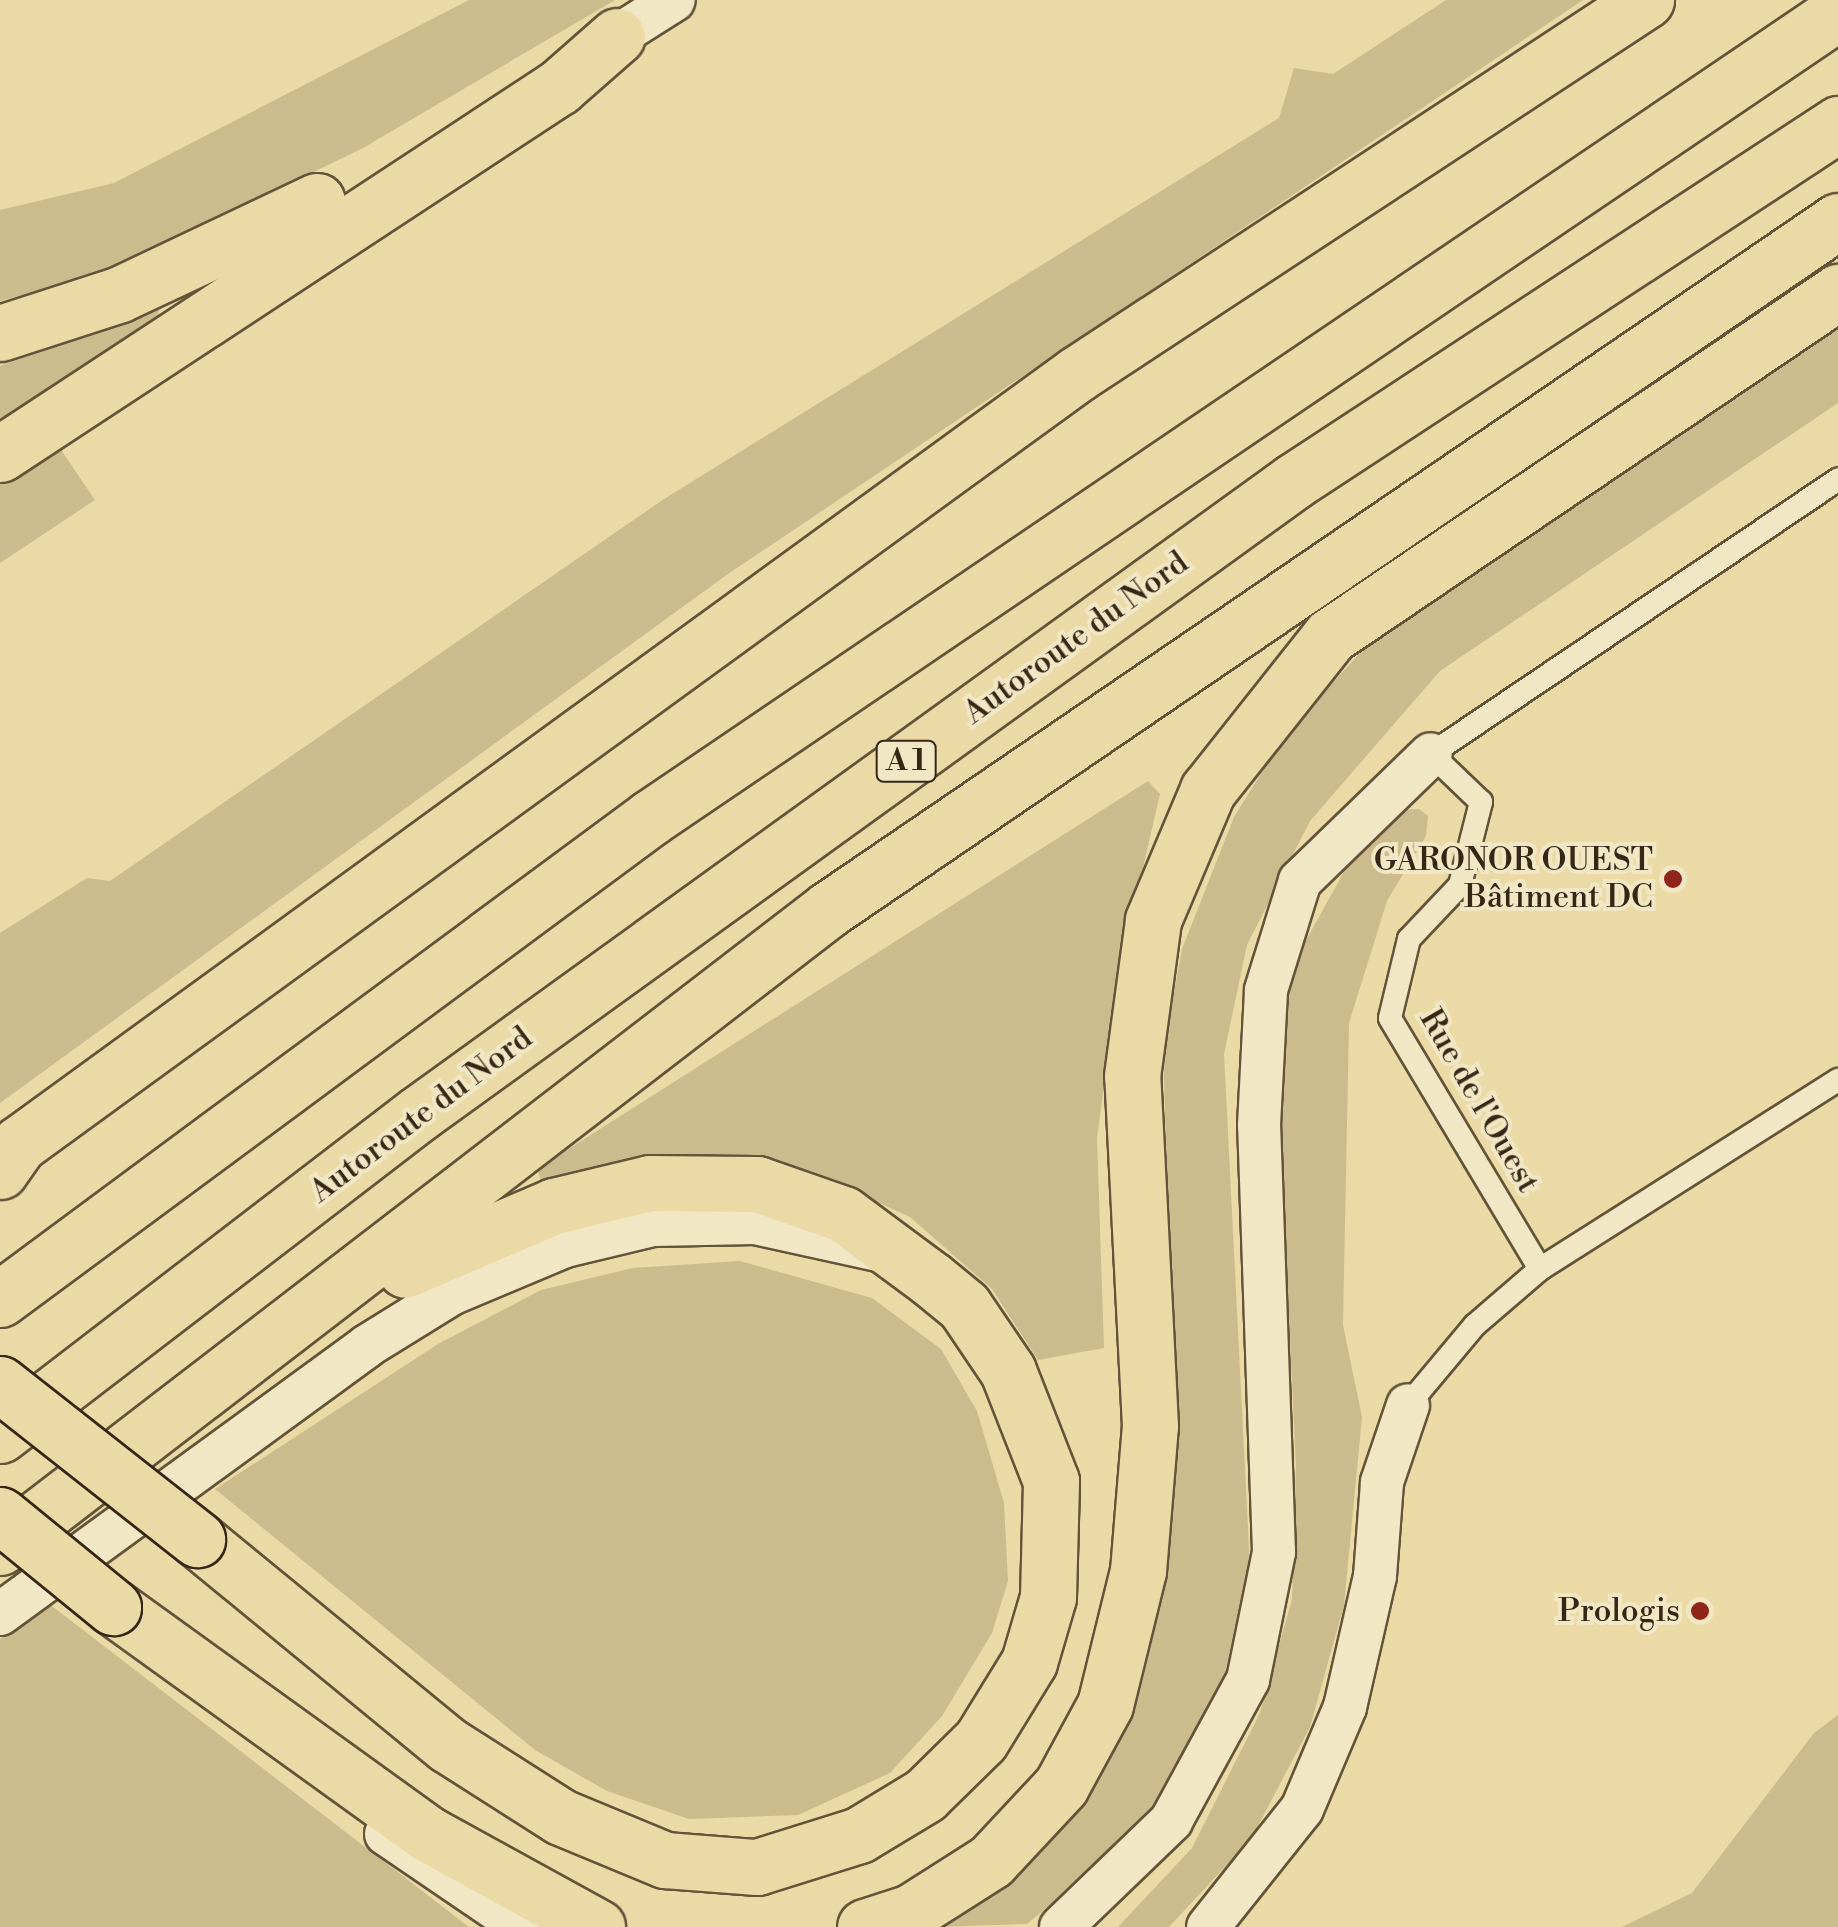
<!DOCTYPE html>
<html>
<head>
<meta charset="utf-8">
<style>
  body { margin:0 }
  #map { position:relative; width:1838px; height:1927px; overflow:hidden; background:#ebdaa6; font-family:"Libre Bodoni",serif }
  div>[style] { position:absolute }
  .green>* { inset:0; background:#ccbb8d }
  .roads { filter:drop-shadow(2px 0 #635339) drop-shadow(-2px 0 #635339) drop-shadow(0 2px #635339) drop-shadow(0 -2px #635339) }
  .service>* { height:22px; margin:-11px; padding:0 11px; transform-origin:11px; border-radius:11px; background:#f2e7c5 }
  .minor>* { height:42px; margin:-21px; padding:0 21px; transform-origin:21px; border-radius:21px; background:#f2e7c5 }
  .motorway>* { height:55px; margin:-27.5px; padding:0 27.5px; transform-origin:27.5px; border-radius:27.5px; background:#ebdaa6 }
  .bridges { filter:drop-shadow(2px 0 #362615) drop-shadow(-2px 0 #362615) drop-shadow(0 2px #362615) drop-shadow(0 -2px #362615) }
  .motorway-bridge>* { height:55px; margin:-27.5px; padding:0 27.5px; transform-origin:27.5px; border-radius:27.5px; background:#ebdaa6 }
  .dots>* { width:28px; height:28px; translate:-50% -50%; box-sizing:border-box; border:5px solid #f2e7c5; border-radius:50% }
  span { translate:-50% -50%; white-space:nowrap; text-align:center; line-height:1.15; -webkit-text-stroke:8px #f2e7c5; paint-order:stroke }
  .shield-label span { padding:2px 8px; background:#f2e7c5; border:2px solid; border-radius:8px; -webkit-text-stroke-width:0 }
  .shield-label { font-size:30px; color:#362615; font-weight:700 }
  .street-label { font-size:32px; color:#362615 }
  .poi-label { font-size:32px; color:#362615 }
  .right { translate:-100% -50%; text-align:right }
</style>
</head>
<body>
<div id="map">
  <div class="green">
    <i style="clip-path:polygon(469px 0,615px 0,363px 148px,106px 273px,0 301px,0 210px,114px 183px)"></i>
    <i style="clip-path:polygon(1446px 0,1583px 0,728px 574px,0 1103px,0 933px,87px 878px,110px 881px,664px 499px,1279px 118px,1294px 68px,1333px 74px)"></i>
    <i style="clip-path:polygon(159px 309px,157px 324px,0 436px,0 366px)"></i>
    <i style="clip-path:polygon(1838px 327px,1838px 403px,1440px 671px,1310px 821px,1247px 945px,1224px 1054px,1250px 1568px,1233px 1676px,1198px 1751px,1123px 1843px,1027px 1924px,937px 1927px,1033px 1856px,1118px 1746px,1150px 1642px,1176px 1434px,1163px 1052px,1182px 949px,1234px 817px,1287px 732px,1362px 651px)"></i>
    <i style="clip-path:polygon(57px 444px,95px 500px,0 563px,0 481px)"></i>
    <i style="clip-path:polygon(1148px 781px,1160px 794px,1120px 968px,1097px 1138px,1104px 1348px,1038px 1360px,992px 1289px,910px 1217px,818px 1175px,742px 1155px,543px 1186px,537px 1169px)"></i>
    <i style="clip-path:polygon(1419px 809px,1428px 816px,1426px 836px,1387px 901px,1349px 1023px,1343px 1325px,1362px 1417px,1344px 1605px,1310px 1727px,1251px 1839px,1169px 1927px,1118px 1927px,1192px 1848px,1260px 1713px,1292px 1599px,1296px 1467px,1280px 1122px,1290px 969px,1365px 834px,1399px 810px)"></i>
    <i style="clip-path:polygon(740px 1261px,872px 1298px,941px 1349px,977px 1411px,1004px 1503px,1008px 1581px,992px 1633px,942px 1716px,890px 1773px,798px 1815px,689px 1819px,607px 1791px,535px 1750px,215px 1489px,438px 1344px,541px 1290px,633px 1268px)"></i>
    <i style="clip-path:polygon(48px 1603px,469px 1927px,0 1927px,0 1639px)"></i>
    <i style="clip-path:polygon(1838px 1715px,1838px 1927px,1622px 1927px,1692px 1893px,1814px 1733px)"></i>
  </div>
  <div class="roads">
    <div class="service">
      <i style="left:1540px;top:1269px;width:353px;rotate:-32.4deg"></i>
      <i style="left:1408px;top:1405px;width:104px;rotate:-50.1deg"></i>
      <i style="left:1475px;top:1325px;width:86px;rotate:-40.7deg"></i>
      <i style="left:1540px;top:1269px;width:292px;rotate:-120.9deg"></i>
      <i style="left:1390px;top:1018px;width:81px;rotate:-76.5deg"></i>
      <i style="left:1409px;top:939px;width:74px;rotate:-46.6deg"></i>
      <i style="left:1460px;top:885px;width:86px;rotate:-75.8deg"></i>
      <i style="left:1481px;top:802px;width:69px;rotate:-136.2deg"></i>
      <i style="left:1431px;top:754px;width:491px;rotate:-34deg"></i>
    </div>
    <div class="minor">
      <i style="left:617px;top:36px;width:67px;rotate:-32.3deg"></i>
      <i style="left:0;top:1614px;width:454px;rotate:-36.1deg"></i>
      <i style="left:367px;top:1346px;width:99px;rotate:-31.8deg"></i>
      <i style="left:451px;top:1294px;width:124px;rotate:-22.8deg"></i>
      <i style="left:565px;top:1246px;width:90px;rotate:-13.4deg"></i>
      <i style="left:653px;top:1225px;width:102px;rotate:-1.1deg"></i>
      <i style="left:755px;top:1223px;width:135px;rotate:12.4deg"></i>
      <i style="left:386px;top:1834px;width:166px;rotate:34.2deg"></i>
      <i style="left:1061px;top:1927px;width:153px;rotate:-43.9deg"></i>
      <i style="left:1171px;top:1821px;width:161px;rotate:-61.4deg"></i>
      <i style="left:1248px;top:1680px;width:131px;rotate:-78.5deg"></i>
      <i style="left:1274px;top:1552px;width:427px;rotate:-92deg"></i>
      <i style="left:1259px;top:1125px;width:135px;rotate:-87deg"></i>
      <i style="left:1266px;top:990px;width:114px;rotate:-72.7deg"></i>
      <i style="left:1300px;top:881px;width:182px;rotate:-44.1deg"></i>
      <i style="left:1208px;top:1927px;width:151px;rotate:-51.5deg"></i>
      <i style="left:1302px;top:1809px;width:111px;rotate:-67.1deg"></i>
      <i style="left:1345px;top:1707px;width:134px;rotate:-77.1deg"></i>
      <i style="left:1375px;top:1576px;width:94px;rotate:-85.7deg"></i>
      <i style="left:1382px;top:1482px;width:81px;rotate:-71.3deg"></i>
    </div>
    <div class="motorway">
      <i style="left:0;top:333px;width:124px;rotate:-17.9deg"></i>
      <i style="left:118px;top:295px;width:220px;rotate:-25.3deg"></i>
      <i style="left:0;top:454px;width:669px;rotate:-33.29deg"></i>
      <i style="left:559px;top:87px;width:77px;rotate:-41.3deg"></i>
      <i style="left:0;top:1171px;width:33px;rotate:-55deg"></i>
      <i style="left:19px;top:1144px;width:1309px;rotate:-36.05deg"></i>
      <i style="left:1077px;top:374px;width:681px;rotate:-33.32deg"></i>
      <i style="left:0;top:1299px;width:809px;rotate:-36.5deg"></i>
      <i style="left:650px;top:818px;width:1436px;rotate:-34.15deg"></i>
      <i style="left:0;top:1435px;width:527px;rotate:-37.52deg"></i>
      <i style="left:418px;top:1114px;width:1081px;rotate:-35.85deg"></i>
      <i style="left:1294px;top:481px;width:651px;rotate:-33.27deg"></i>
      <i style="left:197px;top:1539px;width:325px;rotate:39.4deg"></i>
      <i style="left:448px;top:1745px;width:134px;rotate:32.5deg"></i>
      <i style="left:561px;top:1817px;width:113px;rotate:22.5deg"></i>
      <i style="left:665px;top:1860px;width:92px;rotate:4.4deg"></i>
      <i style="left:757px;top:1867px;width:107px;rotate:-17.4deg"></i>
      <i style="left:859px;top:1835px;width:77px;rotate:-31.2deg"></i>
      <i style="left:925px;top:1795px;width:78px;rotate:-44.5deg"></i>
      <i style="left:981px;top:1740px;width:92px;rotate:-58.4deg"></i>
      <i style="left:1029px;top:1662px;width:68px;rotate:-73.7deg"></i>
      <i style="left:1048px;top:1597px;width:116px;rotate:-88.5deg"></i>
      <i style="left:1051px;top:1481px;width:118px;rotate:-111.4deg"></i>
      <i style="left:1008px;top:1371px;width:78px;rotate:-124.1deg"></i>
      <i style="left:964px;top:1306px;width:43px;rotate:-140.7deg"></i>
      <i style="left:931px;top:1279px;width:109px;rotate:-143.5deg"></i>
      <i style="left:843px;top:1214px;width:91px;rotate:-160.8deg"></i>
      <i style="left:757px;top:1184px;width:107px;rotate:-179.5deg"></i>
      <i style="left:650px;top:1183px;width:99px;rotate:166.5deg"></i>
      <i style="left:554px;top:1206px;width:162px;rotate:156.8deg"></i>
      <i style="left:0;top:1547px;width:1046px;rotate:-37.58deg"></i>
      <i style="left:829px;top:909px;width:1221px;rotate:-34.29deg"></i>
      <i style="left:113px;top:1607px;width:388px;rotate:35.8deg"></i>
      <i style="left:428px;top:1834px;width:193px;rotate:28.8deg"></i>
      <i style="left:865px;top:1927px;width:48px;rotate:-18.1deg"></i>
      <i style="left:911px;top:1912px;width:95px;rotate:-32.5deg"></i>
      <i style="left:991px;top:1861px;width:103px;rotate:-47deg"></i>
      <i style="left:1061px;top:1786px;width:92px;rotate:-61.5deg"></i>
      <i style="left:1105px;top:1705px;width:138px;rotate:-76.2deg"></i>
      <i style="left:1138px;top:1571px;width:145px;rotate:-85.3deg"></i>
      <i style="left:1150px;top:1426px;width:350px;rotate:-92.9deg"></i>
      <i style="left:1132px;top:1076px;width:157px;rotate:-82.3deg"></i>
      <i style="left:1153px;top:920px;width:141px;rotate:-67.1deg"></i>
      <i style="left:1208px;top:790px;width:196px;rotate:-51.6deg"></i>
      <i style="left:1330px;top:636px;width:614px;rotate:-34.1deg"></i>
    </div>
  </div>
  <div class="bridges">
    <div class="motorway-bridge">
      <i style="left:0;top:1384px;width:251px;rotate:38.2deg"></i>
      <i style="left:0;top:1515px;width:146px;rotate:39.2deg"></i>
    </div>
  </div>
  <div class="dots">
    <i style="left:1673px;top:879px;background:#8f2418"></i>
    <i style="left:1700px;top:1611px;background:#8f2418"></i>
  </div>
  <div class="shield-label">
    <span style="left:906px;top:761px">A 1</span>
  </div>
  <div class="street-label">
    <span style="left:1076px;top:638px;rotate:-36deg">Autoroute du Nord</span>
    <span style="left:1479px;top:1101px;rotate:60deg">Rue de l'Ouest</span>
    <span style="left:421px;top:1115px;rotate:-37deg">Autoroute du Nord</span>
  </div>
  <div class="poi-label">
    <span class="right" style="left:1653px;top:879px">GARONOR OUEST<br>Bâtiment DC</span>
    <span class="right" style="left:1680px;top:1611px">Prologis</span>
  </div>
</div>
</body>
</html>
